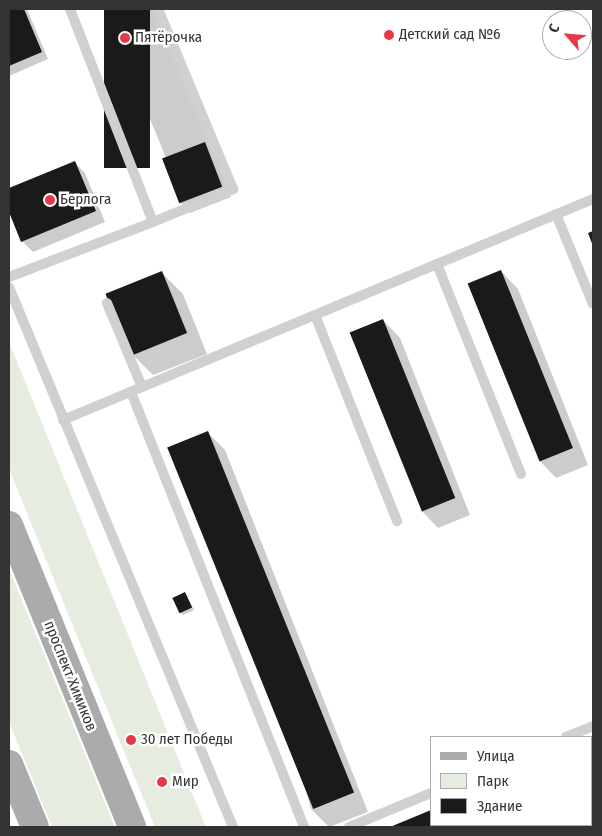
<!DOCTYPE html>
<html>
<head>
<meta charset="utf-8">
<style>
  body { margin:0 }
  #map { position:relative; width:602px; height:836px; overflow:hidden; background:#fff; font-family:"Fira Sans Condensed",sans-serif }
  div>[style] { position:absolute }
  .green>* { inset:0; background:#e6ecdf }
  .shadow>* { inset:0; background:#0003; transform-origin:0 0 }
  .building>* { inset:0; background:#1a1a1a; transform-origin:0 0 }
  .service>* { height:10px; margin:-5px; padding:0 5px; transform-origin:5px; border-radius:5px; background:#d0d0d0 }
  .primary>* { height:28px; margin:-14px; padding:0 14px; transform-origin:14px; border-radius:14px; background:#ababab }
  .dots>* { width:14px; height:14px; translate:-50% -50%; box-sizing:border-box; border:2px solid #fff; border-radius:50% }
  span { translate:-50% -50%; white-space:nowrap; text-align:center; line-height:1.15; -webkit-text-stroke:5px #fff; paint-order:stroke }
  .poi-label { font-size:15px; color:#333 }
  .left { translate:0 -50%; text-align:left }
  .street-label { font-size:15px; color:#333 }
  .frame { position:absolute; inset:0; border:10px solid #333; pointer-events:none }
  .legend { position:absolute; left:430px; top:736px; width:162px; height:90px; box-sizing:border-box; background:#fff; border:1px solid #adadad; margin:0; padding:6px 9px; list-style:none; font-size:15px; color:#333 }
  .legend li { display:flex; align-items:center; gap:10px; height:25px }
  .legend b { width:25px; border:1px solid #adadad }
  .north { position:absolute; left:542px; top:10px; width:50px; height:50px; box-sizing:border-box; background:#fff; border:1px solid #adadad; border-radius:50%; rotate:297deg; font-size:14px; font-weight:700; line-height:20px; text-align:center; color:#333 }
  .north::after { content:''; display:block; margin:auto; width:18px; height:22px; background:#e63946; clip-path:polygon(50% 0,100% 100%,50% 72%,0 100%) }
</style>
</head>
<body>
<div id="map">
  <div class="green">
    <i style="clip-path:polygon(9px 342px,206px 827px,155px 827px,9px 469px)"></i>
    <i style="clip-path:polygon(9px 569px,115px 827px,52px 827px,9px 722px)"></i>
  </div>
  <div class="shadow">
    <i style="clip-path:polygon(9px 9px,27px 9px,48px 59px,9px 76px)"></i>
    <i style="clip-path:polygon(105px 9px,159px 9px,231px 197px,190px 213px,180px 202px,166px 158px)"></i>
    <i style="clip-path:polygon(75px 163px,85px 173px,105px 222px,33px 252px,22px 241px,9px 209px,9px 190px)"></i>
    <i style="clip-path:polygon(501px 271px,518px 289px,588px 465px,556px 478px,539px 460px)"></i>
    <i style="clip-path:polygon(162px 273px,183px 294px,207px 354px,153px 375px,132px 354px)"></i>
    <i style="clip-path:polygon(383px 320px,400px 338px,470px 515px,438px 528px,421px 510px)"></i>
    <i style="clip-path:polygon(208px 433px,225px 450px,368px 812px,329px 827px,311px 809px)"></i>
    <i style="clip-path:polygon(185px 593px,194px 610px,183px 615px,180px 612px)"></i>
    <i style="left:591px;top:763px;width:3px;height:44px;rotate:45deg"></i>
    <i style="clip-path:polygon(431px 811px,431px 825px,547px 825px,541px 827px,393px 827px)"></i>
  </div>
  <div class="building">
    <i style="clip-path:polygon(9px 9px,24px 9px,42px 52px,9px 66px)"></i>
    <i style="left:104px;top:9px;width:46px;height:159px"></i>
    <i style="left:205px;top:142px;width:48px;height:46px;rotate:69deg"></i>
    <i style="clip-path:polygon(75px 161px,96px 211px,21px 242px,9px 212px,9px 188px)"></i>
    <i style="clip-path:polygon(593px 231px,593px 246px,588px 233px)"></i>
    <i style="left:501px;top:270px;width:192px;height:36px;rotate:68deg"></i>
    <i style="left:162px;top:271px;width:67px;height:61px;rotate:68deg"></i>
    <i style="left:383px;top:319px;width:193px;height:36px;rotate:68deg"></i>
    <i style="left:208px;top:431px;width:390px;height:44px;rotate:68deg"></i>
    <i style="left:185px;top:592px;width:17px;height:14px;rotate:65deg"></i>
    <i style="clip-path:polygon(431px 810px,431px 825px,487px 825px,481px 827px,390px 827px)"></i>
  </div>
  <div class="service">
    <i style="left:556px;top:214px;width:97px;rotate:67.7deg"></i>
    <i style="left:153px;top:222px;width:87px;rotate:-22.4deg"></i>
    <i style="left:233px;top:189px;width:195px;rotate:-112.6deg"></i>
    <i style="left:437px;top:264px;width:226px;rotate:68.2deg"></i>
    <i style="left:9px;top:277px;width:154px;rotate:-20.9deg"></i>
    <i style="left:153px;top:222px;width:229px;rotate:-111.3deg"></i>
    <i style="left:9px;top:287px;width:585px;rotate:67.47deg"></i>
    <i style="left:107px;top:303px;width:91px;rotate:67.4deg"></i>
    <i style="left:315px;top:315px;width:222px;rotate:68.3deg"></i>
    <i style="left:131px;top:392px;width:468px;rotate:68.3deg"></i>
    <i style="left:63px;top:420px;width:574px;rotate:-22.64deg"></i>
    <i style="left:566px;top:737px;width:29px;rotate:-22deg"></i>
    <i style="left:349px;top:827px;width:89px;rotate:-22.5deg"></i>
  </div>
  <div class="primary">
    <i style="left:9px;top:525px;width:326px;rotate:67.8deg"></i>
    <i style="left:9px;top:764px;width:68px;rotate:67.6deg"></i>
  </div>
  <div class="dots">
    <i style="left:389px;top:35px;background:#e63946"></i>
    <i style="left:125px;top:38px;background:#e63946"></i>
    <i style="left:50px;top:200px;background:#e63946"></i>
    <i style="left:131px;top:740px;background:#e63946"></i>
    <i style="left:162px;top:782px;background:#e63946"></i>
  </div>
  <div class="poi-label">
    <span class="left" style="left:399px;top:35px">Детский сад №6</span>
    <span class="left" style="left:135px;top:38px">Пятёрочка</span>
    <span class="left" style="left:60px;top:200px">Берлога</span>
    <span class="left" style="left:141px;top:740px">30 лет Победы</span>
    <span class="left" style="left:172px;top:782px">Мир</span>
  </div>
  <div class="street-label">
    <span style="left:70px;top:676px;rotate:68deg">проспект Химиков</span>
  </div>
  <div class="frame"></div>
  <ul class="legend">
  <li><b style="height:6px;background:#ababab"></b>Улица</li>
  <li><b style="height:14px;background:#e6ecdf"></b>Парк</li>
  <li><b style="height:14px;background:#1a1a1a"></b>Здание</li>
  </ul>
  <div class="north">С</div>
</div>
</body>
</html>
